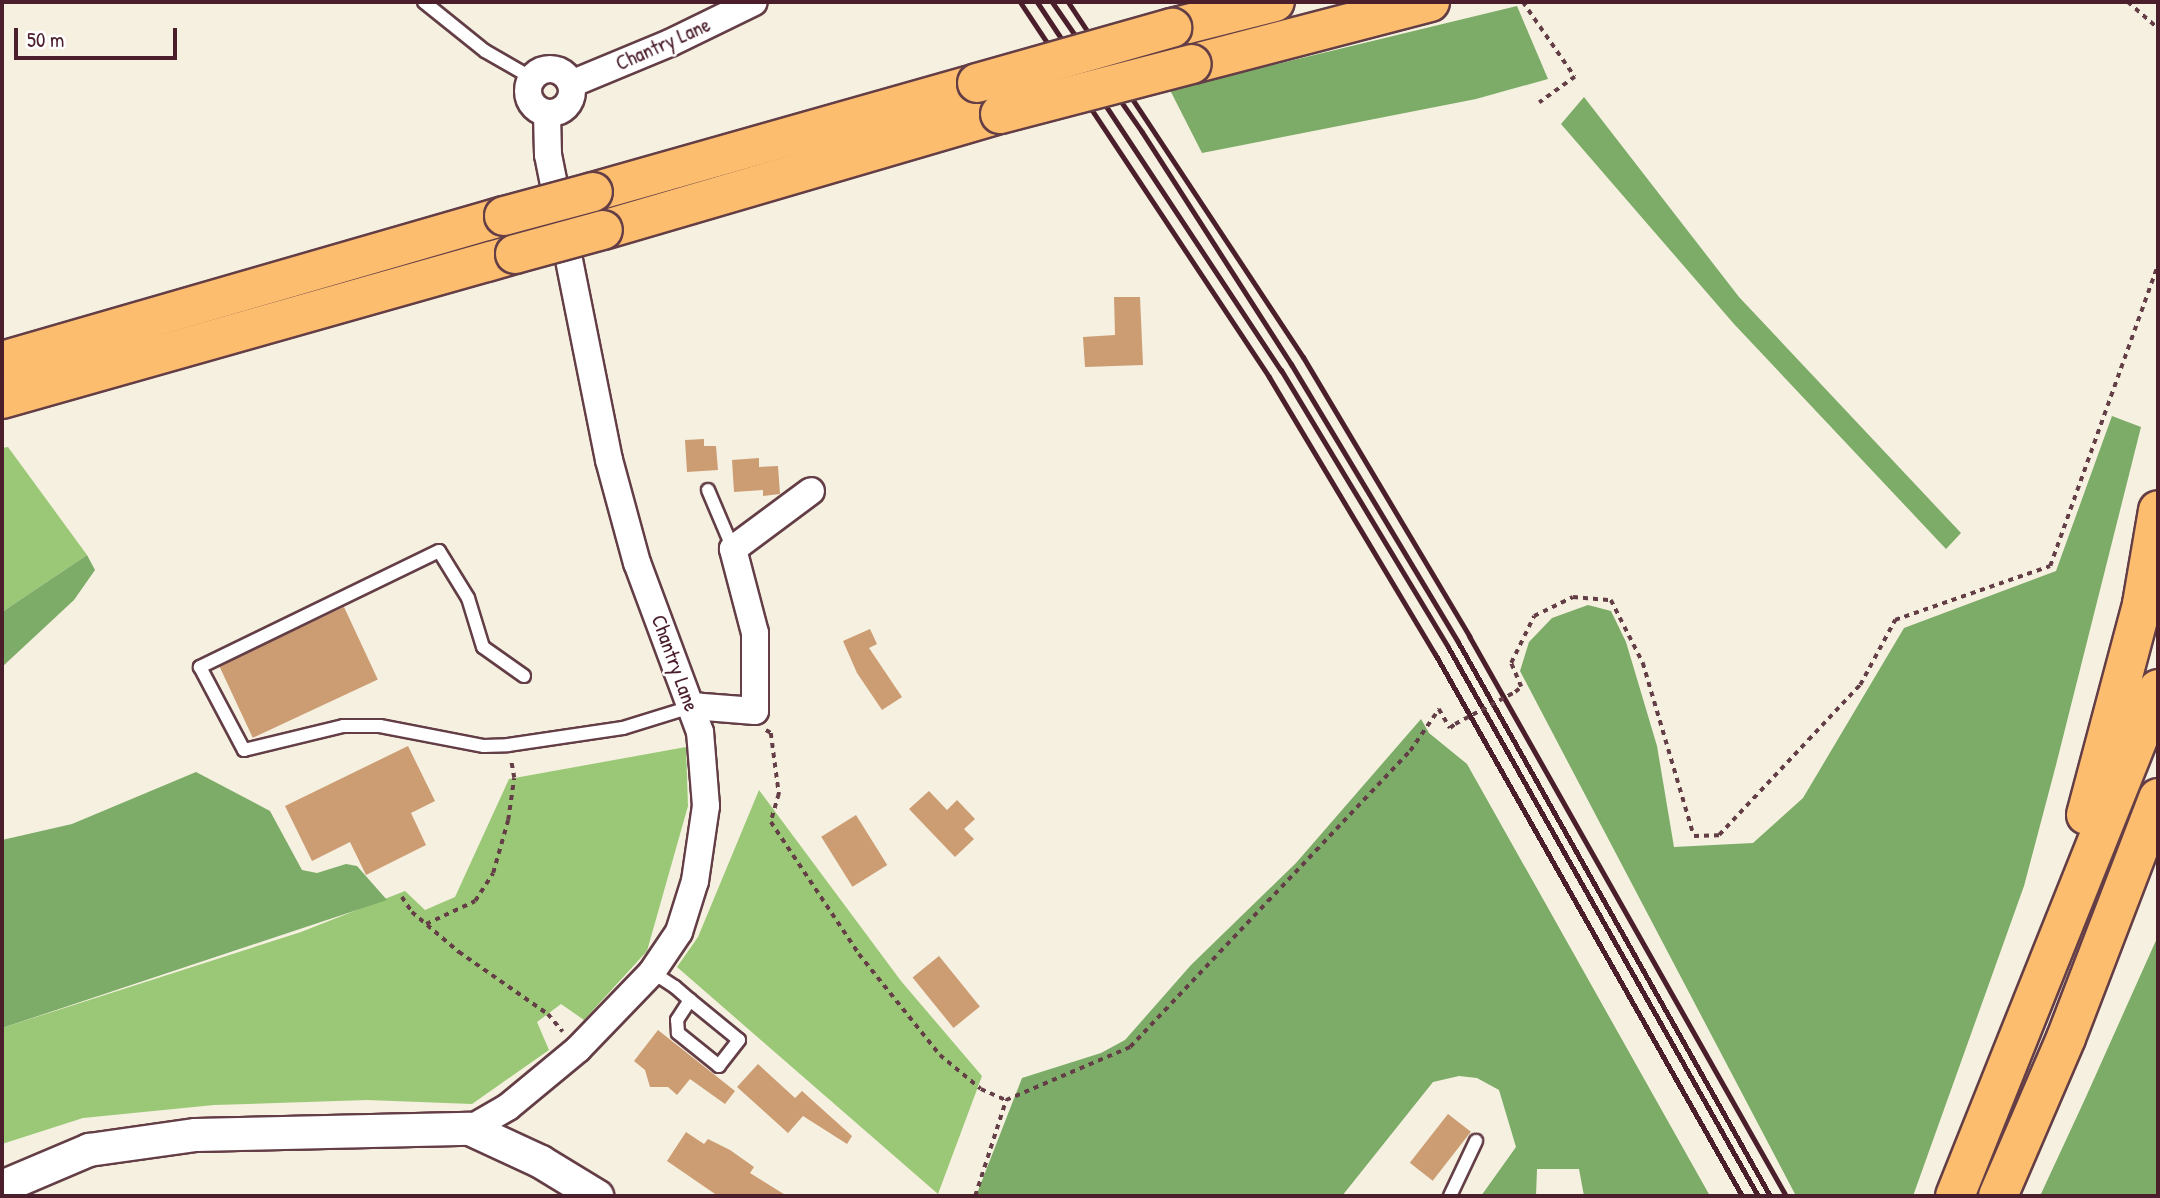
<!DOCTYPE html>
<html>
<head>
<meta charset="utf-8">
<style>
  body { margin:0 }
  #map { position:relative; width:2160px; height:1198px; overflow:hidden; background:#f5f0df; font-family:"Patrick Hand",sans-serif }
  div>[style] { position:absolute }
  .green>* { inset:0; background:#9bc876 }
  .forest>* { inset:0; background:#7cac67 }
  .building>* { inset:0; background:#cc9c73; transform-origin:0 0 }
  .path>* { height:3.5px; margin-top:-1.75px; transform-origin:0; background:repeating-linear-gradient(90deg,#643e46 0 5px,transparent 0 10px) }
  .roads { filter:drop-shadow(2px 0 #643e46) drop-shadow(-2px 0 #643e46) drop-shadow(0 2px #643e46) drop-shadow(0 -2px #643e46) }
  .service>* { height:12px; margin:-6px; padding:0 6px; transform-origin:6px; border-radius:6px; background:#fff }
  .minor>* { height:26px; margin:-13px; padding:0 13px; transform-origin:13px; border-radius:13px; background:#fff }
  .minor>.ring { margin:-13px; padding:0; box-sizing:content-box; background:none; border:26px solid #fff; border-radius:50% }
  .tertiary>* { height:32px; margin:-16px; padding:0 16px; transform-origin:16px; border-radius:16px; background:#fff }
  .primary>* { height:38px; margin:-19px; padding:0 19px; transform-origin:19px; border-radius:19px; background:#fcbd6f }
  .motorway>* { height:38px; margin:-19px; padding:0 19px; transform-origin:19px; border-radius:19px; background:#fcbd6f }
  .rail>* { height:5px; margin:-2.5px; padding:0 2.5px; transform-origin:2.5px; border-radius:2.5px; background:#4a1f2b }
  .path-bridge>* { height:3.5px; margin-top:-1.75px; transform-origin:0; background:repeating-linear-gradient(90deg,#643e46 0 5px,transparent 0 10px) }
  .bridges { filter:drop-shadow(2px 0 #643e46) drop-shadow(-2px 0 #643e46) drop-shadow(0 2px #643e46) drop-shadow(0 -2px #643e46) }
  .primary-bridge>* { height:38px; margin:-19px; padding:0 19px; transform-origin:19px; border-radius:19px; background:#fcbd6f }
  span { translate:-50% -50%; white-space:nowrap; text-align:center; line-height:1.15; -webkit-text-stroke:5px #fff; paint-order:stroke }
  .street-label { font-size:21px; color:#4a1f2b }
  .frame { position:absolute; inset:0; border:4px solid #4a1f2b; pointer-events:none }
  .scale { position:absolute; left:14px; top:28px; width:163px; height:32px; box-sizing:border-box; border:4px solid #4a1f2b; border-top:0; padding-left:9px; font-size:21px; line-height:24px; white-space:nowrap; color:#4a1f2b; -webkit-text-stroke:5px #fff; paint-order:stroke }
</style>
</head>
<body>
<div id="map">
  <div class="green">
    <i style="clip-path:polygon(8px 447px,87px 555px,2px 612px,2px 448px)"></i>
    <i style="clip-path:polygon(686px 747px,688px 806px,647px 951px,584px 1020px,561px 1004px,537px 1022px,549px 1050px,472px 1104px,367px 1100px,214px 1105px,83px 1118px,2px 1144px,2px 1028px,301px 932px,405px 891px,425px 910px,455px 897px,509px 779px)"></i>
    <i style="clip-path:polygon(759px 790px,901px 981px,982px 1076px,938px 1194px,677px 967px,698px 937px)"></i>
  </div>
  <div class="forest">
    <i style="clip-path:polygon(1517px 6px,1548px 79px,1476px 99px,1202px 153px,1170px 90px)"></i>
    <i style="clip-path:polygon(1584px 97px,1739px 297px,1961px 533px,1946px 549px,1734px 324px,1561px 124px)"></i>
    <i style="clip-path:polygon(2112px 416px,2141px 427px,2056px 765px,2024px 886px,1913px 1196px,1796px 1196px,1520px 671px,1529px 642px,1552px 618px,1588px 605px,1611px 611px,1626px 642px,1657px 746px,1674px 847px,1753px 843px,1803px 798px,1904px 628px,2056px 571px)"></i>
    <i style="clip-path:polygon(87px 555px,95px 570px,74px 600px,2px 667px,2px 612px)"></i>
    <i style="clip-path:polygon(1421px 719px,1429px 733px,1467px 764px,1710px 1196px,1584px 1196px,1579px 1169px,1537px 1169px,1536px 1196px,1481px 1196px,1516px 1147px,1499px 1090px,1477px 1078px,1459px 1076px,1433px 1082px,1342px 1196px,976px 1196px,1022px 1078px,1101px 1053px,1125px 1040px,1191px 965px,1296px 863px)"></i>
    <i style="clip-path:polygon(196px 772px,270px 811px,302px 870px,317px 873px,346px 864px,357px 866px,387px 900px,2px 1028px,2px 840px,72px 824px)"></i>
    <i style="clip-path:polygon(2158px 936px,2158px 1196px,2040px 1196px,2085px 1099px)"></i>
  </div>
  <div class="building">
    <i style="clip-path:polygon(1114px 297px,1140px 297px,1143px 365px,1085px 367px,1083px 337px,1115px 335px)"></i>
    <i style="clip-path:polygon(704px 439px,704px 446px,716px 446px,718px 470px,687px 472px,685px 440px)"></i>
    <i style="clip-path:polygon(759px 458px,759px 467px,778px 466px,780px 494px,763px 496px,763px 490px,734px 492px,732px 460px)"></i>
    <i style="left:344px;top:607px;width:80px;height:138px;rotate:65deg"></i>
    <i style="clip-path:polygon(870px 629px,877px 644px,869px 648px,902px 697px,882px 710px,857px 673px,843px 641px)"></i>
    <i style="clip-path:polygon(408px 746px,435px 801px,411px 813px,426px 845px,366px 875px,350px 842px,312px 861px,285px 806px)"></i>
    <i style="clip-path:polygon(929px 791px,947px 810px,957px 800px,975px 819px,964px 829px,974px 839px,955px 857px,909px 809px)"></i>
    <i style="left:856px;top:815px;width:59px;height:41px;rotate:58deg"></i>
    <i style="left:939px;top:956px;width:65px;height:34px;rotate:51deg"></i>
    <i style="clip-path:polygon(658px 1030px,735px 1091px,725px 1104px,690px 1079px,677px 1095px,668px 1087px,650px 1087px,645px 1070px,634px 1061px)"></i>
    <i style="clip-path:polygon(758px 1064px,795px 1098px,802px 1091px,852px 1136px,847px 1144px,803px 1116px,788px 1133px,737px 1087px)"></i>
    <i style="left:1448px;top:1114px;width:29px;height:62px;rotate:38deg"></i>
    <i style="clip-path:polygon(686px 1132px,704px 1144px,708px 1139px,730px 1150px,754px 1167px,750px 1173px,787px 1196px,718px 1196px,667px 1161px)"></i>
  </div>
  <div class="path">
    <i style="left:1523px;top:2px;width:91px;rotate:55.3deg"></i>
    <i style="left:1575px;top:77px;width:44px;rotate:144.2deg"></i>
    <i style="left:2128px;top:2px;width:40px;rotate:41deg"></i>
    <i style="left:1515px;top:692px;width:8px;rotate:-40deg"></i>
    <i style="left:1521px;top:687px;width:26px;rotate:-113deg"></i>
    <i style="left:1511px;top:663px;width:52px;rotate:-63.9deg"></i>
    <i style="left:1534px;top:616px;width:43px;rotate:-26deg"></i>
    <i style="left:1573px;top:597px;width:38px;rotate:5deg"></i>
    <i style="left:1611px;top:600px;width:71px;rotate:63.1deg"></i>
    <i style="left:1643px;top:663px;width:180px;rotate:73.6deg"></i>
    <i style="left:1694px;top:836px;width:25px;rotate:-2deg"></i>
    <i style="left:1719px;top:835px;width:206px;rotate:-46.8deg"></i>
    <i style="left:1860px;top:685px;width:74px;rotate:-61.7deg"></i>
    <i style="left:1895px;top:620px;width:164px;rotate:-19.2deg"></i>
    <i style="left:2050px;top:566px;width:320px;rotate:-70.3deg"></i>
    <i style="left:766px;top:730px;width:6px;rotate:31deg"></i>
    <i style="left:771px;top:733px;width:62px;rotate:82.5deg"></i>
    <i style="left:779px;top:794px;width:29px;rotate:106deg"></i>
    <i style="left:771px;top:822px;width:159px;rotate:56.3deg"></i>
    <i style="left:859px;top:954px;width:129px;rotate:51.3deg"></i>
    <i style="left:940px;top:1055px;width:53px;rotate:39.7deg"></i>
    <i style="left:981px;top:1089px;width:27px;rotate:24deg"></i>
    <i style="left:402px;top:897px;width:18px;rotate:56deg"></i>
    <i style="left:412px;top:912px;width:62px;rotate:40.4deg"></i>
    <i style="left:459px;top:952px;width:108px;rotate:34.9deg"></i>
    <i style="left:548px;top:1014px;width:23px;rotate:50deg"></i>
    <i style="left:426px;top:924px;width:54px;rotate:-25.1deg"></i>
    <i style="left:475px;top:901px;width:33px;rotate:-57deg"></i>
    <i style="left:493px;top:873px;width:55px;rotate:-74.2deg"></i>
    <i style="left:508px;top:820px;width:42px;rotate:-81.9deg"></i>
    <i style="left:514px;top:778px;width:17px;rotate:-100deg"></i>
    <i style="left:975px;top:1196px;width:101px;rotate:-72.1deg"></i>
    <i style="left:1006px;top:1100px;width:135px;rotate:-23.1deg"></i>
    <i style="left:1130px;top:1047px;width:407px;rotate:-46.6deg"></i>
    <i style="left:1410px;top:751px;width:51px;rotate:-55.4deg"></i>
    <i style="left:1439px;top:709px;width:22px;rotate:60deg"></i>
    <i style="left:1450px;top:728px;width:6px;rotate:-39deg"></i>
  </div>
  <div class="roads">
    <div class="service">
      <i style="left:424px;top:2px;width:78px;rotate:38.8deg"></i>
      <i style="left:485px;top:51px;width:54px;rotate:29.9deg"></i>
      <i style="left:708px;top:490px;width:64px;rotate:67deg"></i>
      <i style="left:524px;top:676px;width:50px;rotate:-144.7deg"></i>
      <i style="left:483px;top:647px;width:51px;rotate:-107deg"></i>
      <i style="left:468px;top:598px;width:55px;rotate:-121.7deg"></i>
      <i style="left:439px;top:551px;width:266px;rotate:154.1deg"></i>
      <i style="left:200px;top:667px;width:94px;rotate:62.1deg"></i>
      <i style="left:244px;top:750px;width:102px;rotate:-13.6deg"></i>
      <i style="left:343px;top:726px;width:37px"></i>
      <i style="left:380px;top:726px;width:106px;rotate:10.9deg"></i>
      <i style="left:484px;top:746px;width:24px;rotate:-2deg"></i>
      <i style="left:508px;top:745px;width:116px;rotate:-8.4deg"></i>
      <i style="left:623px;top:728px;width:71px;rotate:-17.2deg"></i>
      <i style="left:652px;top:972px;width:27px;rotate:33deg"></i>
      <i style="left:675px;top:987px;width:20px;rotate:41deg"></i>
      <i style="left:690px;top:1000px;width:63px;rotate:39.2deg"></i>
      <i style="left:739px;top:1040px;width:33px;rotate:128deg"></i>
      <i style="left:719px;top:1066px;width:53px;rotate:-141.2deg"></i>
      <i style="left:678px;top:1033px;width:13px;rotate:-94deg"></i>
      <i style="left:677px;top:1020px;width:24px;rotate:-57deg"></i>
      <i style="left:1450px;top:1196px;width:61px;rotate:-64.7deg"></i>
    </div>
    <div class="minor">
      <i class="ring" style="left:528px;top:69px;width:18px;height:18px"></i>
      <i style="left:571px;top:84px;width:107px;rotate:-22.5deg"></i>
      <i style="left:670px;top:43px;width:93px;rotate:-26deg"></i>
      <i style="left:692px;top:706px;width:63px;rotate:4.5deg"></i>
      <i style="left:755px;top:711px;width:78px;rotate:-90deg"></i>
      <i style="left:755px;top:633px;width:87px;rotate:-104.7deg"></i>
      <i style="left:733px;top:549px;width:97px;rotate:-36.6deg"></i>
      <i style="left:470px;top:1129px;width:44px;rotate:-30.1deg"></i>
      <i style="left:508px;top:1107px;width:91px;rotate:-39.6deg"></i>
      <i style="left:578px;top:1049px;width:107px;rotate:-46.1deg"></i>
      <i style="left:652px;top:972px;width:48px;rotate:-56deg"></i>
      <i style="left:679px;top:932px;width:53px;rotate:-72.6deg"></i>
      <i style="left:695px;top:881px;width:76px;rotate:-81.7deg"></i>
      <i style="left:706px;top:806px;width:74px;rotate:-94.6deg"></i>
      <i style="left:700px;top:732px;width:180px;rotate:-110.4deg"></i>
      <i style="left:637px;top:563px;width:107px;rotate:-105.2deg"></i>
      <i style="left:609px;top:460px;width:311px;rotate:-101.3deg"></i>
      <i style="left:548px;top:155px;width:41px;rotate:-91.4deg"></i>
    </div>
    <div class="tertiary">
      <i style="left:2px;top:1187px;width:95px;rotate:-23deg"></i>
      <i style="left:89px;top:1150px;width:108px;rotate:-8deg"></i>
      <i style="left:196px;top:1135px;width:274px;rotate:-1.3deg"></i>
      <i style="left:470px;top:1129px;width:78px;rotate:24.9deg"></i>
      <i style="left:541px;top:1162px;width:66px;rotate:31.3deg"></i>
    </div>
    <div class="primary">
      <i style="left:1172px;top:28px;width:106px;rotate:-14.2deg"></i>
      <i style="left:1192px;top:64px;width:246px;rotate:-14.6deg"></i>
      <i style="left:593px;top:192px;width:399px;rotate:-15.8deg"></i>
      <i style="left:603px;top:230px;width:414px;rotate:-16.3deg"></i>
      <i style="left:2px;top:361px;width:523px;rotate:-16.11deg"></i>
      <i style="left:2px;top:399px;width:533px;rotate:-15.78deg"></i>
    </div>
    <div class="motorway">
      <i style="left:2086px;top:815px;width:218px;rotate:-75.1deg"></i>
      <i style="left:2142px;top:604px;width:95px;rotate:-80.3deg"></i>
      <i style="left:1955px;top:1196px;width:546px;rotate:-68.18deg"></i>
      <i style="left:1998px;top:1196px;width:172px;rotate:-66.7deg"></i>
      <i style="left:2066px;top:1038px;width:257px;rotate:-69deg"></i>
    </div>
  </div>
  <div class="rail">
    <i style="left:1020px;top:2px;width:450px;rotate:56.4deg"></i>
    <i style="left:1269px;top:377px;width:323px;rotate:59.1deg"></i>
    <i style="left:1435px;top:654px;width:623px;rotate:60.47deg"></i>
    <i style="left:1037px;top:2px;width:442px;rotate:56.5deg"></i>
    <i style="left:1281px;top:370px;width:323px;rotate:58.9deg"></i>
    <i style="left:1448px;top:647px;width:630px;rotate:60.55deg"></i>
    <i style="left:1052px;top:2px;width:158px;rotate:55.3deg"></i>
    <i style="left:1142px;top:132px;width:276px;rotate:57.3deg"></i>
    <i style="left:1291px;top:364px;width:324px;rotate:59deg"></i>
    <i style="left:1458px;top:642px;width:636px;rotate:60.61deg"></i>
    <i style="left:1068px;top:2px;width:426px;rotate:56.5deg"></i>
    <i style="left:1303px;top:357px;width:325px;rotate:59.2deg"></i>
    <i style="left:1469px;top:636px;width:643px;rotate:60.49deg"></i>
  </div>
  <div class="path-bridge">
    <i style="left:1455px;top:724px;width:68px;rotate:-28.1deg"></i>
  </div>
  <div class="bridges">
    <div class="primary-bridge">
      <i style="left:977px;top:83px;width:203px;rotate:-15.8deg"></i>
      <i style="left:1000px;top:114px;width:198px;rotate:-14.6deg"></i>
      <i style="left:504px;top:216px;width:92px;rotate:-15.1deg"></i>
      <i style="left:515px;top:254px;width:91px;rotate:-15.3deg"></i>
    </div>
  </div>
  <div class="street-label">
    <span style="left:663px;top:44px;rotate:-24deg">Chantry Lane</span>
    <span style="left:675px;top:663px;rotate:70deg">Chantry Lane</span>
  </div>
  <div class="frame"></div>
  <div class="scale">50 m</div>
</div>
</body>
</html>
